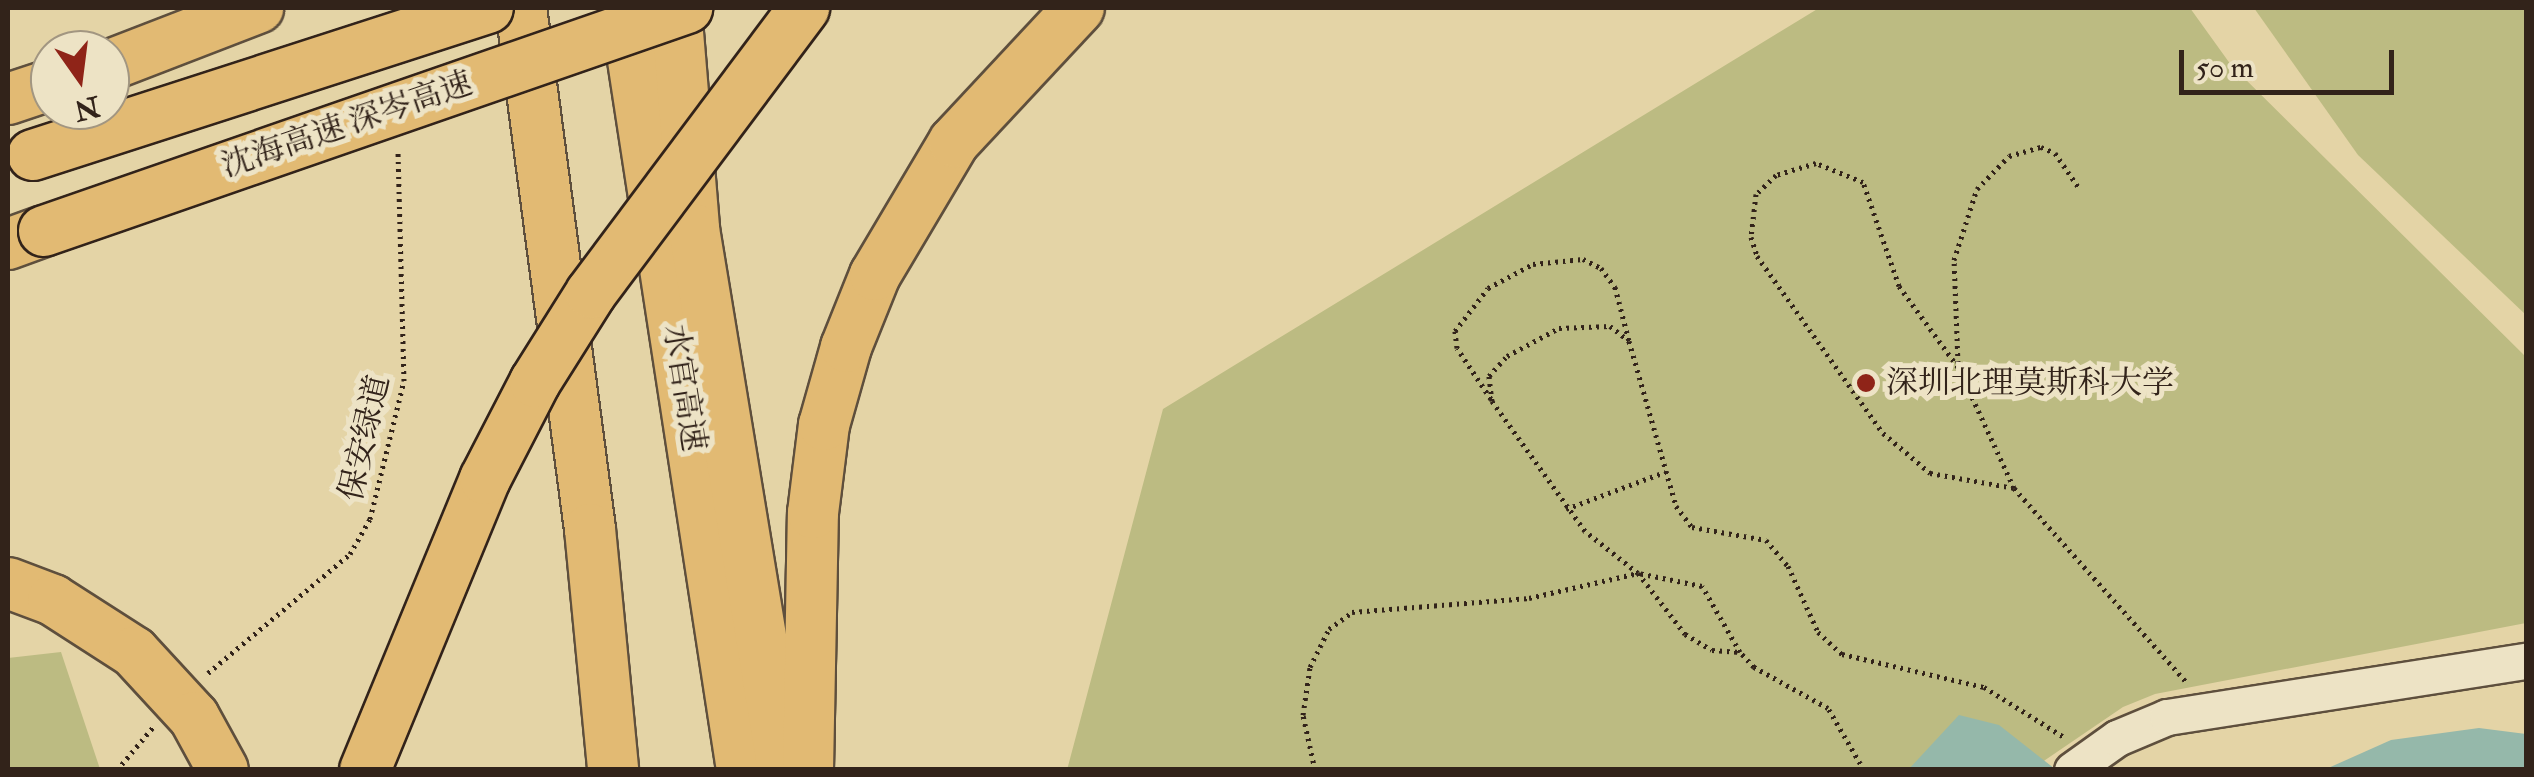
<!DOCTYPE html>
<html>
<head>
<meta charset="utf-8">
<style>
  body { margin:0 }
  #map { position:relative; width:2534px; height:777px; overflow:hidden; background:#e4d4a6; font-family:"IM FELL Double Pica","Noto Serif SC",serif }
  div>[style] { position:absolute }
  .green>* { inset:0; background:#bcbb82 }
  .water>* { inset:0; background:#95b8aa }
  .path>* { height:5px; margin-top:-2.5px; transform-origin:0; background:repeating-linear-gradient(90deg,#32231a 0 2.5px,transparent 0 7.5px) }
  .roads { filter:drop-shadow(2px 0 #5e4f3d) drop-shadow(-2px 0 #5e4f3d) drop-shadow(0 2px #5e4f3d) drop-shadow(0 -2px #5e4f3d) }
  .minor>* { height:35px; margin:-17.5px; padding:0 17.5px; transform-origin:17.5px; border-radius:17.5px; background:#ede3c5 }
  .highway>* { height:50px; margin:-25px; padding:0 25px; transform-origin:25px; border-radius:25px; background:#e2ba73 }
  .bridges { filter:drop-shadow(2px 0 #32231a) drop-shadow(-2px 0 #32231a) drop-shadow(0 2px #32231a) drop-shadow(0 -2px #32231a) }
  .highway-bridge>* { height:50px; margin:-25px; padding:0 25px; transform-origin:25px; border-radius:25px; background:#e2ba73 }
  .dots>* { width:28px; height:28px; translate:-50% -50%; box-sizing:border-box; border:5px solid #ede3c5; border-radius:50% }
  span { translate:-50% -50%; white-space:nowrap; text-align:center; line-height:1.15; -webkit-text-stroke:10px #ede3c5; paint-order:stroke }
  .street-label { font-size:32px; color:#32231a }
  .poi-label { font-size:32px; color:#32231a }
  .left { translate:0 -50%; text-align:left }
  .frame { position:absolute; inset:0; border:10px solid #32231a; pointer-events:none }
  .north { position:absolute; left:30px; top:30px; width:100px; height:100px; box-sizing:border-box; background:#ede3c5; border:2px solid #a29681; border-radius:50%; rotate:166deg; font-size:28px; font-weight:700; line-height:40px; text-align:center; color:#32231a }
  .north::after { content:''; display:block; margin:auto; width:35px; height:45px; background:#8f2418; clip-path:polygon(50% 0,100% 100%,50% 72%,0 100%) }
  .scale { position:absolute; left:2179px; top:50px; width:215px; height:45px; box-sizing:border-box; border:5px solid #32231a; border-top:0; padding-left:12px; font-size:30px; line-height:35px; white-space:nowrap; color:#32231a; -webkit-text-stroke:8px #ede3c5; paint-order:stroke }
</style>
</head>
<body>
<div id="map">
  <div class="green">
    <i style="clip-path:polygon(1819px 8px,2190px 8px,2231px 65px,2526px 357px,2526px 623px,2155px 694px,2123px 707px,2032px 769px,1067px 770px,1163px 409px)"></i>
    <i style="clip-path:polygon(2254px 8px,2526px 8px,2526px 315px,2358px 155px)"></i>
    <i style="clip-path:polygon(61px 652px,100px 769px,8px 769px,8px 658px)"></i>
  </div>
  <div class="water">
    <i style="clip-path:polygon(1959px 715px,1999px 725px,2055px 769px,1908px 770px)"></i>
    <i style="clip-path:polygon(2479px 728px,2526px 734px,2526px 769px,2326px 769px,2391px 740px)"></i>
  </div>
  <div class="path">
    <i style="left:1958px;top:363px;width:103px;rotate:-92.2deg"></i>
    <i style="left:1954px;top:260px;width:75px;rotate:-72.1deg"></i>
    <i style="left:1977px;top:189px;width:46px;rotate:-45.9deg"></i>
    <i style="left:2009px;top:156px;width:33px;rotate:-16deg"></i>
    <i style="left:2041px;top:147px;width:15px;rotate:23deg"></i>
    <i style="left:2055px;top:153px;width:42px;rotate:55.6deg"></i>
    <i style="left:1491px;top:399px;width:61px;rotate:-123.7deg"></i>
    <i style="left:1457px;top:348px;width:17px;rotate:-97deg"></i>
    <i style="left:1455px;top:331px;width:54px;rotate:-52.5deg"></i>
    <i style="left:1488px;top:288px;width:51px;rotate:-28.1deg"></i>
    <i style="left:1533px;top:264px;width:50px;rotate:-5.7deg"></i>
    <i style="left:1583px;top:259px;width:20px;rotate:27deg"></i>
    <i style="left:1601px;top:268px;width:24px;rotate:54deg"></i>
    <i style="left:1615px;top:287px;width:56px;rotate:75.5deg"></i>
    <i style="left:2014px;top:488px;width:133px;rotate:-114.8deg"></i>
    <i style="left:1958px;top:367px;width:100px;rotate:-126.1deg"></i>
    <i style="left:1899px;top:286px;width:110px;rotate:-109.1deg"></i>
    <i style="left:1863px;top:182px;width:51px;rotate:-158deg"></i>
    <i style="left:1816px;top:163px;width:42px;rotate:163.3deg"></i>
    <i style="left:1776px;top:175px;width:28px;rotate:136deg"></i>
    <i style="left:1756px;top:194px;width:43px;rotate:96.6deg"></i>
    <i style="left:1751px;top:237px;width:20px;rotate:72deg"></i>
    <i style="left:1757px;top:256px;width:217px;rotate:54.6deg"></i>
    <i style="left:1883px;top:433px;width:62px;rotate:40.4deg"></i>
    <i style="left:1930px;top:473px;width:85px;rotate:10.1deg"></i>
    <i style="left:2014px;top:488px;width:262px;rotate:48.4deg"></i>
    <i style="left:1566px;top:509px;width:106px;rotate:-20.5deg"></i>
    <i style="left:208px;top:673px;width:185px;rotate:-40deg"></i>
    <i style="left:350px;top:554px;width:40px;rotate:-60.3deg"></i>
    <i style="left:370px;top:519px;width:142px;rotate:-76.2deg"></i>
    <i style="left:404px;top:381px;width:231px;rotate:-91.5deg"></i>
    <i style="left:117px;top:770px;width:57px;rotate:-49.9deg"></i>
    <i style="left:1315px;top:770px;width:56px;rotate:-102.3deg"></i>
    <i style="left:1303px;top:715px;width:49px;rotate:-81.7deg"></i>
    <i style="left:1310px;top:667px;width:42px;rotate:-63.4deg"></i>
    <i style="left:1329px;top:629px;width:29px;rotate:-36deg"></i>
    <i style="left:1352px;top:612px;width:178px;rotate:-4.5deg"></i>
    <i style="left:1529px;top:598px;width:112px;rotate:-12.9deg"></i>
    <i style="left:1638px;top:573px;width:77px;rotate:52.4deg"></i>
    <i style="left:1685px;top:634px;width:31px;rotate:31deg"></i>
    <i style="left:1712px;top:650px;width:28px;rotate:4deg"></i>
    <i style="left:1864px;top:770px;width:72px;rotate:-120.1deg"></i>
    <i style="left:1828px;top:708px;width:85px;rotate:-151deg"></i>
    <i style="left:1754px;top:667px;width:21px;rotate:-133deg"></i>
    <i style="left:1740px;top:652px;width:76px;rotate:-119.9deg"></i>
    <i style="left:1702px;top:586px;width:65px;rotate:-168.5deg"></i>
    <i style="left:1638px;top:573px;width:68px;rotate:-141.6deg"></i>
    <i style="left:1585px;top:531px;width:160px;rotate:-125.6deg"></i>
    <i style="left:1492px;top:401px;width:25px;rotate:-97deg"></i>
    <i style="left:1489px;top:376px;width:27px;rotate:-48deg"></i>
    <i style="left:1507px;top:356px;width:59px;rotate:-28.3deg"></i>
    <i style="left:1559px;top:328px;width:51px;rotate:-2.2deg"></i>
    <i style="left:1610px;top:326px;width:24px;rotate:38deg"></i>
    <i style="left:1629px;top:341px;width:172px;rotate:74.1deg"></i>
    <i style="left:1676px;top:506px;width:26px;rotate:53deg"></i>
    <i style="left:1692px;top:527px;width:75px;rotate:10deg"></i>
    <i style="left:1766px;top:540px;width:34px;rotate:50deg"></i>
    <i style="left:1788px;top:566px;width:72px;rotate:65.6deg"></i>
    <i style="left:1818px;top:632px;width:33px;rotate:43deg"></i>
    <i style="left:1842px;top:654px;width:146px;rotate:13.1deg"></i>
    <i style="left:1984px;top:687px;width:94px;rotate:32deg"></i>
  </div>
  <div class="roads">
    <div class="minor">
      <i style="left:2072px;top:770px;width:55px;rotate:-35.4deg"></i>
      <i style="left:2117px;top:738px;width:54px;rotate:-22.8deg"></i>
      <i style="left:2167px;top:717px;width:363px;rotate:-8.9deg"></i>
    </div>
    <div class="highway">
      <i style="left:521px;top:8px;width:526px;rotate:82.46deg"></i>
      <i style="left:590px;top:529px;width:242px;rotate:84.5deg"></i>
      <i style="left:625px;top:8px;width:771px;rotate:81.27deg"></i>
      <i style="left:676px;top:8px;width:222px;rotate:85.3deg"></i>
      <i style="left:694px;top:229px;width:548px;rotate:80.66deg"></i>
      <i style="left:110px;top:65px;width:159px;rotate:-21.1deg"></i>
      <i style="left:8px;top:99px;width:44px;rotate:-18.4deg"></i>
      <i style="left:8px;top:244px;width:38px;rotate:-20deg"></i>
      <i style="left:8px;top:583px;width:48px;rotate:20.7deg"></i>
      <i style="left:53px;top:600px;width:96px;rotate:32.7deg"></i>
      <i style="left:134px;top:652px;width:88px;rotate:47.3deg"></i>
      <i style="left:194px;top:717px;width:60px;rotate:61.3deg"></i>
      <i style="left:808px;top:770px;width:257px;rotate:-88.9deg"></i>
      <i style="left:813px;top:513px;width:89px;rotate:-82.9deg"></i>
      <i style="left:824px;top:425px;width:81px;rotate:-74.2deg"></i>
      <i style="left:846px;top:347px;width:78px;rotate:-68.1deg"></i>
      <i style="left:875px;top:275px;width:155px;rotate:-59.3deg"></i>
      <i style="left:954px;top:142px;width:183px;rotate:-47deg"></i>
    </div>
  </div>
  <div class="bridges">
    <div class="highway-bridge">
      <i style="left:33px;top:155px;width:478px;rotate:-17.9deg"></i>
      <i style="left:44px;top:231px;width:681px;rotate:-19.13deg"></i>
      <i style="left:365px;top:770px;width:315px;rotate:-67.6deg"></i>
      <i style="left:485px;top:479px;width:109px;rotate:-62.7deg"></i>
      <i style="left:535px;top:382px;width:105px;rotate:-57.8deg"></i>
      <i style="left:591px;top:293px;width:356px;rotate:-53.2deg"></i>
    </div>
  </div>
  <div class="dots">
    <i style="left:1866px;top:383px;background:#8f2418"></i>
  </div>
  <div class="street-label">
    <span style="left:347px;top:125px;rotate:-19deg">沈海高速 深岑高速</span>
    <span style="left:684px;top:388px;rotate:81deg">水官高速</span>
    <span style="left:365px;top:438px;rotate:-77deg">保安绿道</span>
  </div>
  <div class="poi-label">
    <span class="left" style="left:1886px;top:383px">深圳北理莫斯科大学</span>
  </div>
  <div class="frame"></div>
  <div class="north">N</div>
  <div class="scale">50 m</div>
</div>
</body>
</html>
